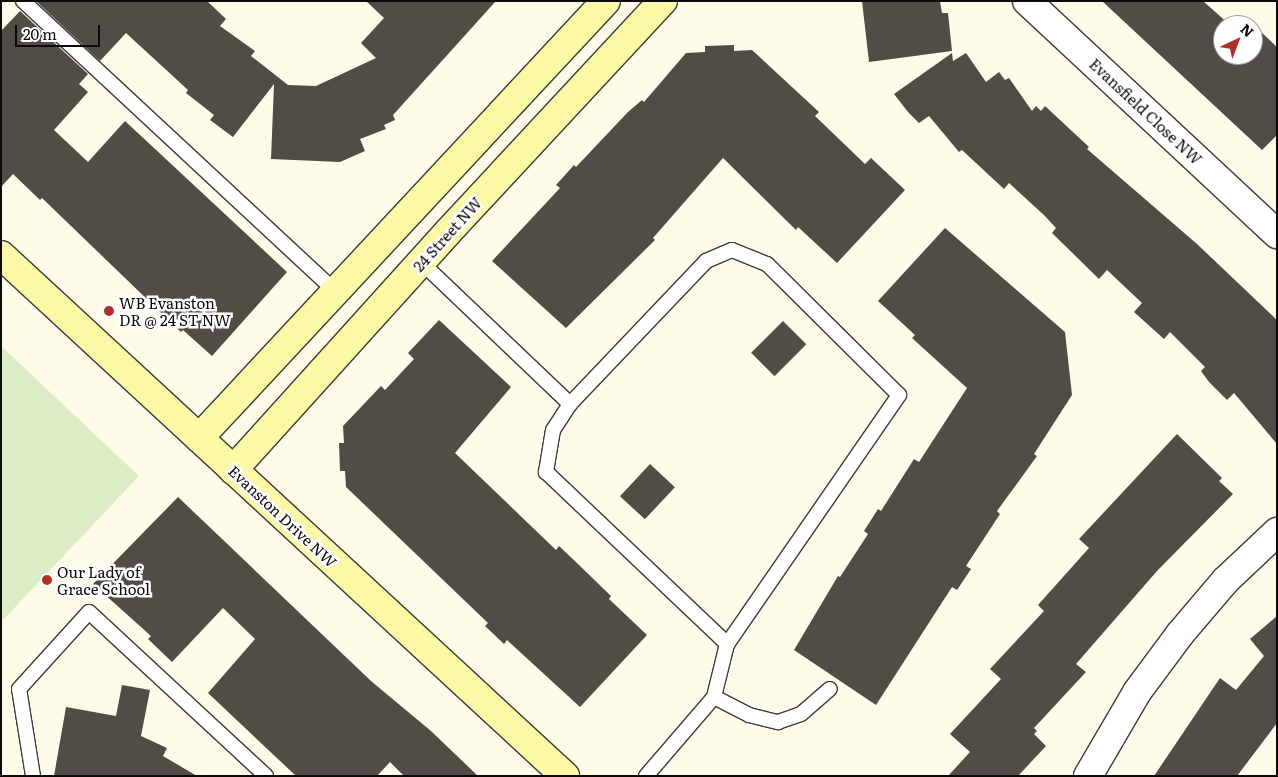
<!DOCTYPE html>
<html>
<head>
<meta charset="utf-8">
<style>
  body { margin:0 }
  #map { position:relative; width:1278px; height:777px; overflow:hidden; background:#fefbe8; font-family:Literata,serif }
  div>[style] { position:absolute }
  .pitch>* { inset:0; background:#dcedc5 }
  .building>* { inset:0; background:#524c47; transform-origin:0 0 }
  .roads { filter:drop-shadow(1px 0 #3d3d3d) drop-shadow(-1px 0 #3d3d3d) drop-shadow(0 1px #3d3d3d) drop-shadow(0 -1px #3d3d3d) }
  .lane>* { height:14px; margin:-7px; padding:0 7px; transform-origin:7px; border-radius:7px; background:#fff }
  .street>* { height:28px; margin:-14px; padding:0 14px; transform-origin:14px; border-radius:14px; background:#fff }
  .secondary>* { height:28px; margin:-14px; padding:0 14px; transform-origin:14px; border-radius:14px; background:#fbf9a5 }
  .dots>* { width:14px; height:14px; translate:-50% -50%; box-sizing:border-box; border:2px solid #fff; border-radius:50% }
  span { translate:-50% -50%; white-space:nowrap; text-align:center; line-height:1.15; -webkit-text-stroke:5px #fff; paint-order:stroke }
  .street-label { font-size:15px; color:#0a0a0a }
  .poi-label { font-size:15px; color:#0a0a0a }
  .left { translate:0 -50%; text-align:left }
  .frame { position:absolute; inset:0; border:2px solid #0a0a0a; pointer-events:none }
  .north { position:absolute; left:1213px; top:15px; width:50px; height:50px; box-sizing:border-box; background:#fff; border:1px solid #9d9d9d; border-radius:50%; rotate:43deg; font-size:14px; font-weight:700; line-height:20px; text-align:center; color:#0a0a0a }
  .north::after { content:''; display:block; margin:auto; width:18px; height:22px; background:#b22f2a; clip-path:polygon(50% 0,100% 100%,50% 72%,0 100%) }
  .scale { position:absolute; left:15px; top:25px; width:85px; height:22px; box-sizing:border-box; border:2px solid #0a0a0a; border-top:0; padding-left:6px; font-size:15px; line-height:18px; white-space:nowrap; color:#0a0a0a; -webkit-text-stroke:4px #fff; paint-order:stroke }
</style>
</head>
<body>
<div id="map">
  <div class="pitch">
    <i style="clip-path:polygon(1px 346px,139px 476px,1px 622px)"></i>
  </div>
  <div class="building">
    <i style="clip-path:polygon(36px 1px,207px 1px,226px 19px,220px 26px,255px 51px,251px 56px,288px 85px,316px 86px,376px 58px,361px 43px,384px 18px,366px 1px,496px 1px,393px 115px,395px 120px,384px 125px,386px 129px,360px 139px,365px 151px,340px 162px,271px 159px,274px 84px,233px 137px,210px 120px,214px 115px,186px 93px,188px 90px,126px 33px,100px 61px)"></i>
    <i style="clip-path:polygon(862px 1px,940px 1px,942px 13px,948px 13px,952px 51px,869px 62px)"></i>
    <i style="clip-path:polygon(1102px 1px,1203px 1px,1230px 25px,1223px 25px,1223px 55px,1253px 55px,1253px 43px,1262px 33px,1277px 47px,1277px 135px,1262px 150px)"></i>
    <i style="clip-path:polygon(20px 11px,88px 74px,79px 84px,88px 92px,54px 130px,88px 162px,125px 121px,287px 272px,212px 356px,183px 330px,181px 332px,42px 198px,40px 200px,13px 174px,1px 187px,1px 31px)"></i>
    <i style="clip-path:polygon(734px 45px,734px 51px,752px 50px,819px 112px,815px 116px,865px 164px,871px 158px,905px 190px,837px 263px,798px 227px,796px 230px,723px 158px,653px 238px,655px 240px,566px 328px,492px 261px,560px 188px,556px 185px,574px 165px,576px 167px,628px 112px,642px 100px,644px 102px,686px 53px,705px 52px,705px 46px)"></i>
    <i style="clip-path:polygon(952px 53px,953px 61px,966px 53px,986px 82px,999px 72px,1005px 80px,1009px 78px,1032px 111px,1036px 106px,1041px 111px,1045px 106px,1089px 147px,1087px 149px,1197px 244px,1277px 320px,1277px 444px,1234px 393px,1227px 400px,1209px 382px,1201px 371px,1205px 367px,1170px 332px,1164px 339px,1134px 312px,1142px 303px,1107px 270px,1099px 279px,1052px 233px,1056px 228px,1045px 216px,1009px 183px,1004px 189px,962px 150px,959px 152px,929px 116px,919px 123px,908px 112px,894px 94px)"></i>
    <i style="clip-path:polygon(945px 228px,1065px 332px,1072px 395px,1034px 454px,1037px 456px,997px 511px,1000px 514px,966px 566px,971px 569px,957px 590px,952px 587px,876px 705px,794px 650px,838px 576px,840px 577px,868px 534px,864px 531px,878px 509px,881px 511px,914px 459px,919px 462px,967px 388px,912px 338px,915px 335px,878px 301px)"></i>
    <i style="clip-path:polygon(439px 320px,511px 387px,455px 453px,556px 550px,559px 546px,578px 564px,611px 596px,609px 599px,647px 635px,580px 707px,507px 640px,504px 644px,485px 626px,488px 623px,346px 487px,345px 471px,340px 471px,339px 443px,344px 443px,343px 426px,381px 386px,385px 390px,414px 359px,408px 353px)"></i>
    <i style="left:783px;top:321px;width:33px;height:45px;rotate:45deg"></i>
    <i style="clip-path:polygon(1177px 434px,1222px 478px,1219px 481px,1233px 494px,1157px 571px,1076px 664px,1086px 672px,1034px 728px,1037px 731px,1034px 734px,1046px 746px,1018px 776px,948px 776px,970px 752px,950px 734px,1001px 679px,990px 669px,1044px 611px,1038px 605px,1089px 548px,1079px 539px)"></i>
    <i style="left:650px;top:464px;width:34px;height:44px;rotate:43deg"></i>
    <i style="clip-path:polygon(178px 497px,371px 681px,431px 731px,478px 776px,404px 776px,390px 762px,377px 776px,296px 776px,208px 693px,255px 639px,223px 608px,172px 662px,148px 639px,151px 636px,93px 584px)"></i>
    <i style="clip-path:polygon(1277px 616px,1277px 723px,1237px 776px,1154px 776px,1220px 678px,1236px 690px,1264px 656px,1250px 639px)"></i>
    <i style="clip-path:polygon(122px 685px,150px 690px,141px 736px,167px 748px,163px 756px,197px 776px,54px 776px,66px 707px,116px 716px)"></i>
  </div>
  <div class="roads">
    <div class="lane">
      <i style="left:23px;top:1px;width:425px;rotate:42.9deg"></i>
      <i style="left:421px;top:262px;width:206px;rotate:43.6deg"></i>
      <i style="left:570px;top:404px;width:197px;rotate:-46.4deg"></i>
      <i style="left:706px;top:261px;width:28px;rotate:-23deg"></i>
      <i style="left:732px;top:250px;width:38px;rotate:22deg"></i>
      <i style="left:767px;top:264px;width:186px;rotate:44.8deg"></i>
      <i style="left:899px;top:395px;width:303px;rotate:124.6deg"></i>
      <i style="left:727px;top:644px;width:55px;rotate:103.8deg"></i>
      <i style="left:714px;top:697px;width:104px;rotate:130.7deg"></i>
      <i style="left:570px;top:404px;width:31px;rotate:123deg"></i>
      <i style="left:553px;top:430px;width:43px;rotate:99.5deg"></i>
      <i style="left:546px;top:472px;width:250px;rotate:43.5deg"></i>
      <i style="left:714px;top:697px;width:39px;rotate:27deg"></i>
      <i style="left:749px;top:715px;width:30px;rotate:14deg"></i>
      <i style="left:778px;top:722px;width:24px;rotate:-19deg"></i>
      <i style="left:801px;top:714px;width:38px;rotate:-41deg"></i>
      <i style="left:33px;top:776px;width:88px;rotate:-99.1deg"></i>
      <i style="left:19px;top:689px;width:104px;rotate:-47.7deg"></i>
      <i style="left:89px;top:612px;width:241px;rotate:42.8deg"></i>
    </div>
    <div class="street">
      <i style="left:1027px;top:1px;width:342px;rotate:43deg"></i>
      <i style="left:1088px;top:776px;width:97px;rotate:-59.7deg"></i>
      <i style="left:1137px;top:692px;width:72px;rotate:-53.4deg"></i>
      <i style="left:1180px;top:634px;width:71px;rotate:-49.6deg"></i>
      <i style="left:1226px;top:580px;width:70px;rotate:-43.3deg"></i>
    </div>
    <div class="secondary">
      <i style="left:1px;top:255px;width:768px;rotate:42.73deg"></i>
      <i style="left:199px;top:438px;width:597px;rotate:-47.04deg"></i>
      <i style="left:233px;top:470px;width:321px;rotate:-47.9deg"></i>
      <i style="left:448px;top:232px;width:316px;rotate:-47.1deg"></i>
    </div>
  </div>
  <div class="dots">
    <i style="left:109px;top:311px;background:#b22f2a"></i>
    <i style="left:47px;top:580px;background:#b22f2a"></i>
  </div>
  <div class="street-label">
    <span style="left:1146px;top:111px;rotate:43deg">Evansfield Close NW</span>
    <span style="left:447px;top:234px;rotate:-48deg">24 Street NW</span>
    <span style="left:283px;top:516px;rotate:43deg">Evanston Drive NW</span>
  </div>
  <div class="poi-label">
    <span class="left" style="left:119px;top:311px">WB Evanston<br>DR @ 24 ST NW</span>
    <span class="left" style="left:57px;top:580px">Our Lady of<br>Grace School</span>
  </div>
  <div class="frame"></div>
  <div class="north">N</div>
  <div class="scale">20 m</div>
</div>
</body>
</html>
